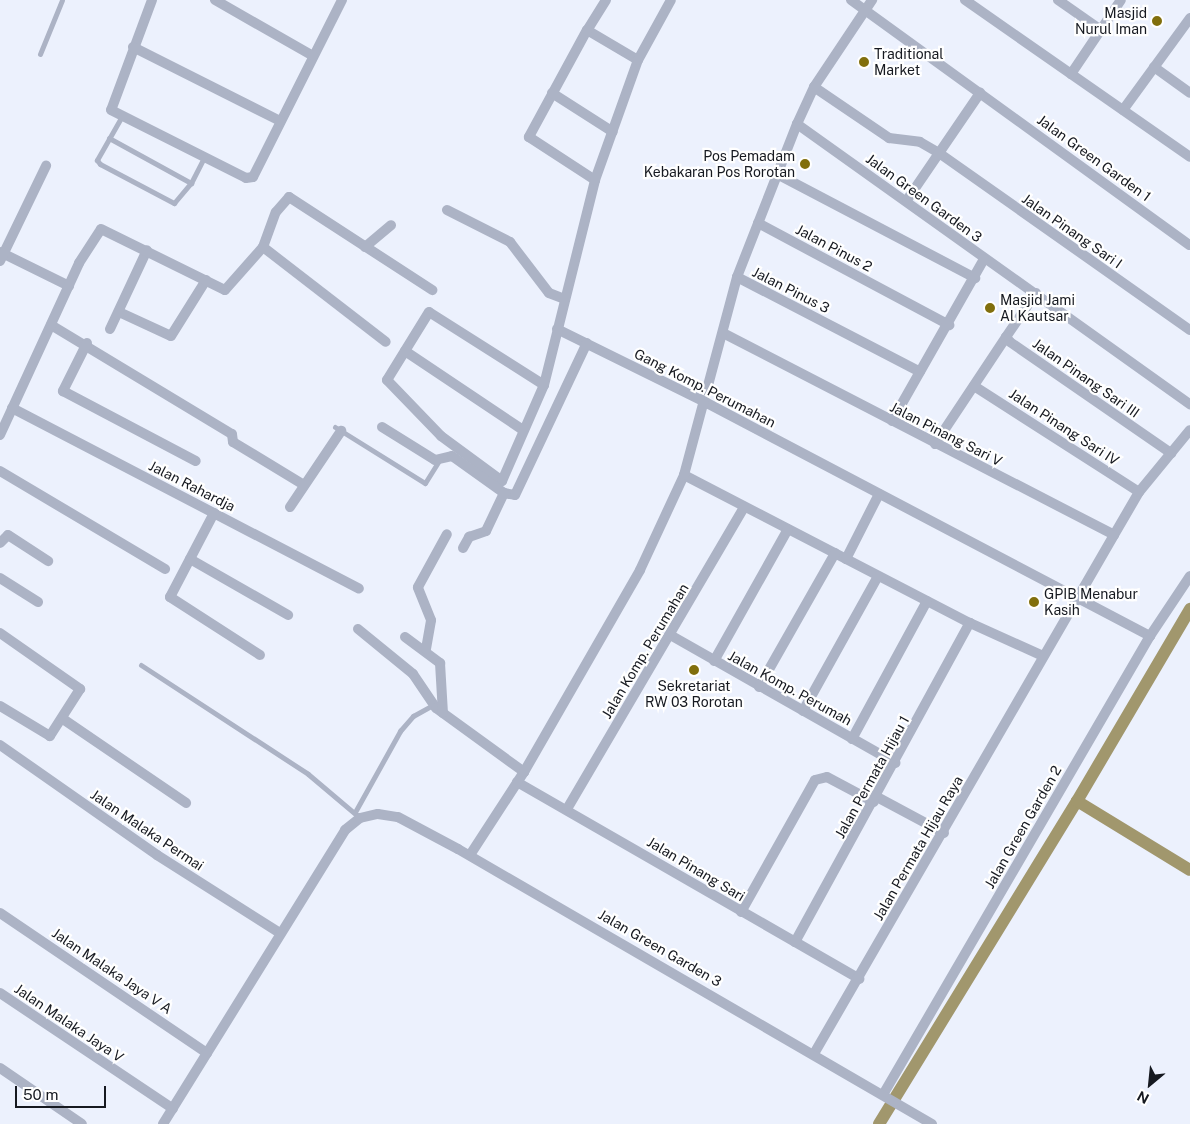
<!DOCTYPE html>
<html>
<head>
<meta charset="utf-8">
<style>
  body { margin:0 }
  #map { position:relative; width:1190px; height:1124px; overflow:hidden; background:#ecf1fd; font-family:"Public Sans",sans-serif }
  div>[style] { position:absolute }
  .canal>* { height:12px; margin:-6px; padding:0 6px; transform-origin:6px; border-radius:6px; background:#a1976d }
  .lane>* { height:5px; margin:-2.5px; padding:0 2.5px; transform-origin:2.5px; border-radius:2.5px; background:#acb3c5 }
  .street>* { height:10px; margin:-5px; padding:0 5px; transform-origin:5px; border-radius:5px; background:#acb3c5 }
  .dots>* { width:14px; height:14px; translate:-50% -50%; box-sizing:border-box; border:2px solid #fff; border-radius:50% }
  span { translate:-50% -50%; white-space:nowrap; text-align:center; line-height:1.15; -webkit-text-stroke:4.5px #fff; paint-order:stroke }
  .poi-label { font-size:14px; color:#161920 }
  .right { translate:-100% -50%; text-align:right }
  .left { translate:0 -50%; text-align:left }
  .street-label { font-size:14px; color:#161920 }
  .north { position:absolute; left:1125px; top:1059px; width:50px; height:50px; -webkit-text-stroke:4px #fff; paint-order:stroke; rotate:208deg; font-size:14px; font-weight:700; line-height:20px; text-align:center; color:#161920 }
  .north::after { content:''; display:block; margin:auto; width:18px; height:22px; background:#161920; clip-path:polygon(50% 0,100% 100%,50% 72%,0 100%) }
  .scale { position:absolute; left:15px; top:1086px; width:91px; height:22px; box-sizing:border-box; border:2px solid #161920; border-top:0; padding-left:6px; font-size:15px; line-height:18px; white-space:nowrap; color:#161920; -webkit-text-stroke:4px #fff; paint-order:stroke }
</style>
</head>
<body>
<div id="map">
  <div class="canal">
    <i style="left:1077px;top:801px;width:223px;rotate:-59.5deg"></i>
    <i style="left:879px;top:1124px;width:379px;rotate:-58.5deg"></i>
    <i style="left:1077px;top:801px;width:132px;rotate:31.4deg"></i>
  </div>
  <div class="lane">
    <i style="left:40px;top:54px;width:58px;rotate:-67.8deg"></i>
    <i style="left:122px;top:116px;width:51px;rotate:119.6deg"></i>
    <i style="left:97px;top:160px;width:5px;rotate:53deg"></i>
    <i style="left:100px;top:164px;width:84px;rotate:27.8deg"></i>
    <i style="left:174px;top:203px;width:26px;rotate:-50deg"></i>
    <i style="left:109px;top:138px;width:94px;rotate:28.8deg"></i>
    <i style="left:191px;top:183px;width:28px;rotate:-63deg"></i>
    <i style="left:335px;top:427px;width:106px;rotate:31.9deg"></i>
    <i style="left:425px;top:483px;width:28px;rotate:-58deg"></i>
    <i style="left:141px;top:665px;width:199px;rotate:33.1deg"></i>
    <i style="left:308px;top:774px;width:68px;rotate:40.2deg"></i>
    <i style="left:355px;top:812px;width:93px;rotate:-60.9deg"></i>
    <i style="left:400px;top:731px;width:20px;rotate:-49deg"></i>
    <i style="left:413px;top:716px;width:23px;rotate:-29deg"></i>
  </div>
  <div class="street">
    <i style="left:152px;top:0;width:117px;rotate:110.4deg"></i>
    <i style="left:111px;top:110px;width:151px;rotate:26.7deg"></i>
    <i style="left:246px;top:178px;width:7px;rotate:-8deg"></i>
    <i style="left:253px;top:177px;width:198px;rotate:-63.3deg"></i>
    <i style="left:215px;top:0;width:113px;rotate:29.7deg"></i>
    <i style="left:606px;top:0;width:36px;rotate:122deg"></i>
    <i style="left:587px;top:30px;width:59px;rotate:30.5deg"></i>
    <i style="left:851px;top:0;width:418px;rotate:35.9deg"></i>
    <i style="left:965px;top:0;width:274px;rotate:34.9deg"></i>
    <i style="left:1058px;top:0;width:52px;rotate:34.9deg"></i>
    <i style="left:587px;top:30px;width:122px;rotate:118.5deg"></i>
    <i style="left:529px;top:137px;width:79px;rotate:33.1deg"></i>
    <i style="left:133px;top:47px;width:165px;rotate:26.7deg"></i>
    <i style="left:1154px;top:67px;width:44px;rotate:35.8deg"></i>
    <i style="left:1071px;top:74px;width:89px;rotate:-56deg"></i>
    <i style="left:814px;top:87px;width:91px;rotate:34.2deg"></i>
    <i style="left:889px;top:138px;width:31px;rotate:7deg"></i>
    <i style="left:920px;top:142px;width:22px;rotate:30deg"></i>
    <i style="left:939px;top:153px;width:307px;rotate:35.2deg"></i>
    <i style="left:552px;top:93px;width:72px;rotate:32.6deg"></i>
    <i style="left:1123px;top:110px;width:114px;rotate:-53.9deg"></i>
    <i style="left:797px;top:124px;width:483px;rotate:35.5deg"></i>
    <i style="left:777px;top:174px;width:224px;rotate:27.7deg"></i>
    <i style="left:907px;top:200px;width:130px;rotate:-55.7deg"></i>
    <i style="left:447px;top:210px;width:71px;rotate:26.9deg"></i>
    <i style="left:510px;top:242px;width:64px;rotate:52.6deg"></i>
    <i style="left:549px;top:293px;width:17px;rotate:21deg"></i>
    <i style="left:758px;top:223px;width:217px;rotate:28.1deg"></i>
    <i style="left:263px;top:247px;width:37px;rotate:-70deg"></i>
    <i style="left:276px;top:212px;width:20px;rotate:-49deg"></i>
    <i style="left:289px;top:197px;width:171px;rotate:33deg"></i>
    <i style="left:365px;top:247px;width:34px;rotate:-40deg"></i>
    <i style="left:0;top:252px;width:77px;rotate:26.2deg"></i>
    <i style="left:0;top:261px;width:106px;rotate:-64.2deg"></i>
    <i style="left:737px;top:277px;width:206px;rotate:27.4deg"></i>
    <i style="left:1036px;top:293px;width:53px;rotate:124.3deg"></i>
    <i style="left:1006px;top:337px;width:6px;rotate:51deg"></i>
    <i style="left:1010px;top:342px;width:196px;rotate:34.6deg"></i>
    <i style="left:119px;top:312px;width:57px;rotate:24.8deg"></i>
    <i style="left:171px;top:336px;width:66px;rotate:-58deg"></i>
    <i style="left:51px;top:325px;width:211px;rotate:31.1deg"></i>
    <i style="left:232px;top:434px;width:8px;rotate:83deg"></i>
    <i style="left:233px;top:442px;width:83px;rotate:31.2deg"></i>
    <i style="left:110px;top:329px;width:87px;rotate:-64.9deg"></i>
    <i style="left:557px;top:329px;width:165px;rotate:26.3deg"></i>
    <i style="left:705px;top:402px;width:503px;rotate:27.74deg"></i>
    <i style="left:723px;top:333px;width:440px;rotate:27.3deg"></i>
    <i style="left:1114px;top:535px;width:50px;rotate:-59.8deg"></i>
    <i style="left:1139px;top:492px;width:80px;rotate:-50.6deg"></i>
    <i style="left:87px;top:343px;width:54px;rotate:116.6deg"></i>
    <i style="left:63px;top:391px;width:150px;rotate:27.8deg"></i>
    <i style="left:405px;top:351px;width:142px;rotate:33.8deg"></i>
    <i style="left:544px;top:385px;width:136px;rotate:-147.6deg"></i>
    <i style="left:429px;top:312px;width:80px;rotate:121.7deg"></i>
    <i style="left:387px;top:380px;width:78px;rotate:46deg"></i>
    <i style="left:441px;top:436px;width:76px;rotate:36.4deg"></i>
    <i style="left:502px;top:481px;width:105px;rotate:-66.4deg"></i>
    <i style="left:544px;top:385px;width:211px;rotate:-76deg"></i>
    <i style="left:595px;top:180px;width:127px;rotate:-70.3deg"></i>
    <i style="left:638px;top:60px;width:68px;rotate:-61.2deg"></i>
    <i style="left:974px;top:386px;width:196px;rotate:32.7deg"></i>
    <i style="left:12px;top:408px;width:391px;rotate:27.5deg"></i>
    <i style="left:892px;top:421px;width:186px;rotate:-60.4deg"></i>
    <i style="left:382px;top:427px;width:62px;rotate:31.9deg"></i>
    <i style="left:435px;top:460px;width:17px;rotate:-13deg"></i>
    <i style="left:452px;top:456px;width:64px;rotate:35.4deg"></i>
    <i style="left:504px;top:493px;width:11px;rotate:10deg"></i>
    <i style="left:515px;top:495px;width:168px;rotate:-64.7deg"></i>
    <i style="left:0;top:435px;width:189px;rotate:-65.3deg"></i>
    <i style="left:79px;top:263px;width:40px;rotate:-57.1deg"></i>
    <i style="left:101px;top:229px;width:138px;rotate:26.2deg"></i>
    <i style="left:225px;top:290px;width:57px;rotate:-48.5deg"></i>
    <i style="left:263px;top:247px;width:155px;rotate:37.7deg"></i>
    <i style="left:935px;top:444px;width:128px;rotate:-56.4deg"></i>
    <i style="left:0;top:471px;width:192px;rotate:30.7deg"></i>
    <i style="left:684px;top:475px;width:322px;rotate:27.4deg"></i>
    <i style="left:970px;top:623px;width:78px;rotate:24.3deg"></i>
    <i style="left:290px;top:507px;width:92px;rotate:-56.1deg"></i>
    <i style="left:214px;top:513px;width:95px;rotate:117.6deg"></i>
    <i style="left:170px;top:597px;width:107px;rotate:32.8deg"></i>
    <i style="left:0;top:543px;width:11px;rotate:-45deg"></i>
    <i style="left:8px;top:535px;width:48px;rotate:33deg"></i>
    <i style="left:463px;top:548px;width:13px;rotate:-61deg"></i>
    <i style="left:469px;top:537px;width:18px;rotate:-19deg"></i>
    <i style="left:486px;top:531px;width:42px;rotate:-64.7deg"></i>
    <i style="left:190px;top:559px;width:113px;rotate:29.7deg"></i>
    <i style="left:846px;top:559px;width:73px;rotate:-63.1deg"></i>
    <i style="left:0;top:578px;width:45px;rotate:32.3deg"></i>
    <i style="left:358px;top:629px;width:71px;rotate:39.3deg"></i>
    <i style="left:413px;top:674px;width:41px;rotate:55.9deg"></i>
    <i style="left:436px;top:708px;width:109px;rotate:36deg"></i>
    <i style="left:0;top:633px;width:98px;rotate:35deg"></i>
    <i style="left:80px;top:689px;width:56px;rotate:122.6deg"></i>
    <i style="left:50px;top:736px;width:58px;rotate:-149deg"></i>
    <i style="left:672px;top:636px;width:257px;rotate:29.6deg"></i>
    <i style="left:405px;top:637px;width:44px;rotate:36.6deg"></i>
    <i style="left:440px;top:663px;width:50px;rotate:86.6deg"></i>
    <i style="left:426px;top:649px;width:29px;rotate:-80deg"></i>
    <i style="left:431px;top:620px;width:35px;rotate:-112deg"></i>
    <i style="left:418px;top:587px;width:60px;rotate:-61.3deg"></i>
    <i style="left:714px;top:661px;width:151px;rotate:-60.7deg"></i>
    <i style="left:759px;top:687px;width:154px;rotate:-60.4deg"></i>
    <i style="left:803px;top:711px;width:154px;rotate:-60.9deg"></i>
    <i style="left:63px;top:719px;width:149px;rotate:34.3deg"></i>
    <i style="left:852px;top:739px;width:157px;rotate:-61.5deg"></i>
    <i style="left:0;top:745px;width:192px;rotate:35deg"></i>
    <i style="left:157px;top:855px;width:146px;rotate:32.4deg"></i>
    <i style="left:517px;top:782px;width:395px;rotate:29.9deg"></i>
    <i style="left:877px;top:797px;width:76px;rotate:28.2deg"></i>
    <i style="left:567px;top:809px;width:350px;rotate:-59.6deg"></i>
    <i style="left:470px;top:855px;width:99px;rotate:-57deg"></i>
    <i style="left:524px;top:772px;width:233px;rotate:-60.1deg"></i>
    <i style="left:640px;top:570px;width:105px;rotate:-65.1deg"></i>
    <i style="left:684px;top:475px;width:205px;rotate:-75deg"></i>
    <i style="left:737px;top:277px;width:164px;rotate:-68.6deg"></i>
    <i style="left:797px;top:124px;width:41px;rotate:-65.3deg"></i>
    <i style="left:814px;top:87px;width:105px;rotate:-56.3deg"></i>
    <i style="left:741px;top:912px;width:151px;rotate:-60.7deg"></i>
    <i style="left:815px;top:780px;width:12px;rotate:-14deg"></i>
    <i style="left:827px;top:777px;width:53px;rotate:28deg"></i>
    <i style="left:0;top:913px;width:250px;rotate:34.1deg"></i>
    <i style="left:795px;top:942px;width:364px;rotate:-61.3deg"></i>
    <i style="left:0;top:993px;width:208px;rotate:33.8deg"></i>
    <i style="left:815px;top:1052px;width:597px;rotate:-59.96deg"></i>
    <i style="left:0;top:1068px;width:99px;rotate:34.3deg"></i>
    <i style="left:884px;top:1093px;width:529px;rotate:-59.8deg"></i>
    <i style="left:1150px;top:636px;width:72px;rotate:-56.3deg"></i>
    <i style="left:163px;top:1124px;width:346px;rotate:-58.2deg"></i>
    <i style="left:345px;top:830px;width:19px;rotate:-39deg"></i>
    <i style="left:360px;top:818px;width:18px;rotate:-13deg"></i>
    <i style="left:378px;top:814px;width:20px;rotate:9deg"></i>
    <i style="left:398px;top:817px;width:68px;rotate:28.1deg"></i>
    <i style="left:458px;top:849px;width:548px;rotate:30.12deg"></i>
  </div>
  <div class="dots">
    <i style="left:1157px;top:21px;background:#816f0d"></i>
    <i style="left:864px;top:62px;background:#816f0d"></i>
    <i style="left:805px;top:164px;background:#816f0d"></i>
    <i style="left:990px;top:308px;background:#816f0d"></i>
    <i style="left:1034px;top:602px;background:#816f0d"></i>
    <i style="left:694px;top:670px;background:#816f0d"></i>
  </div>
  <div class="poi-label">
    <span class="right" style="left:1147px;top:21px">Masjid<br>Nurul Iman</span>
    <span class="left" style="left:874px;top:62px">Traditional<br>Market</span>
    <span class="right" style="left:795px;top:164px">Pos Pemadam<br>Kebakaran Pos Rorotan</span>
    <span class="left" style="left:1000px;top:308px">Masjid Jami<br>Al Kautsar</span>
    <span class="left" style="left:1044px;top:602px">GPIB Menabur<br>Kasih</span>
    <span style="left:694px;top:694px">Sekretariat<br>RW 03 Rorotan</span>
  </div>
  <div class="street-label">
    <span style="left:1094px;top:158px;rotate:36deg">Jalan Green Garden 1</span>
    <span style="left:924px;top:198px;rotate:36deg">Jalan Green Garden 3</span>
    <span style="left:1072px;top:231px;rotate:35deg">Jalan Pinang Sari I</span>
    <span style="left:834px;top:248px;rotate:28deg">Jalan Pinus 2</span>
    <span style="left:791px;top:290px;rotate:27deg">Jalan Pinus 3</span>
    <span style="left:1086px;top:378px;rotate:35deg">Jalan Pinang Sari III</span>
    <span style="left:705px;top:388px;rotate:27deg">Gang Komp. Perumahan</span>
    <span style="left:1064px;top:427px;rotate:33deg">Jalan Pinang Sari IV</span>
    <span style="left:946px;top:434px;rotate:27deg">Jalan Pinang Sari V</span>
    <span style="left:192px;top:486px;rotate:27deg">Jalan Rahardja</span>
    <span style="left:645px;top:651px;rotate:-59deg">Jalan Komp. Perumahan</span>
    <span style="left:790px;top:688px;rotate:29deg">Jalan Komp. Perumah</span>
    <span style="left:872px;top:777px;rotate:-61deg">Jalan Permata Hijau 1</span>
    <span style="left:1023px;top:827px;rotate:-60deg">Jalan Green Garden 2</span>
    <span style="left:147px;top:830px;rotate:34deg">Jalan Malaka Permai</span>
    <span style="left:918px;top:848px;rotate:-60deg">Jalan Permata Hijau Raya</span>
    <span style="left:696px;top:869px;rotate:31deg">Jalan Pinang Sari</span>
    <span style="left:660px;top:948px;rotate:30deg">Jalan Green Garden 3</span>
    <span style="left:112px;top:971px;rotate:34deg">Jalan Malaka Jaya V A</span>
    <span style="left:69px;top:1023px;rotate:34deg">Jalan Malaka Jaya V</span>
  </div>
  <div class="north">N</div>
  <div class="scale">50 m</div>
</div>
</body>
</html>
